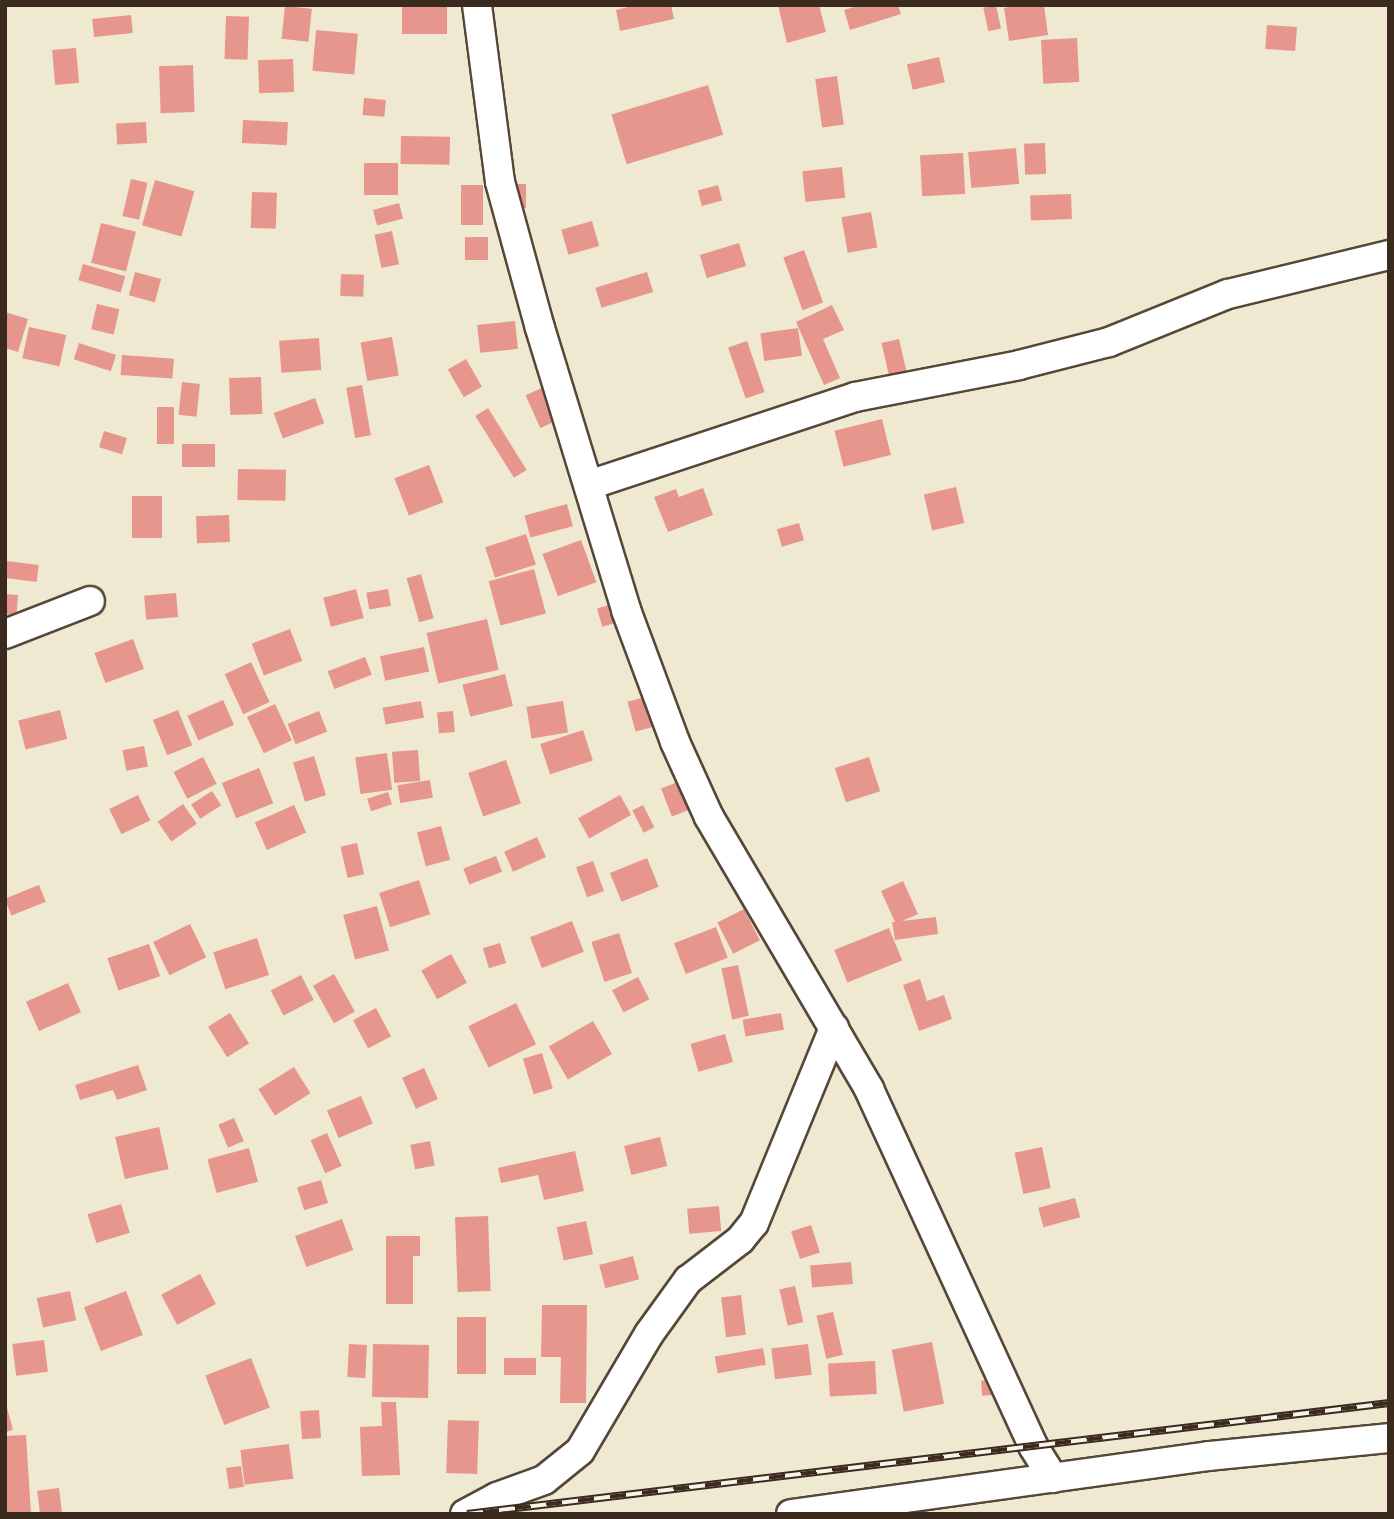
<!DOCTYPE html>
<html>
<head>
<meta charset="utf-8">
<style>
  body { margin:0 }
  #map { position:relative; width:1394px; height:1519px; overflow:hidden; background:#f0e9d1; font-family:"Gochi Hand",sans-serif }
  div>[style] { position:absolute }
  .building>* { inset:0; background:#e6968d; transform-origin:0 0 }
  .roads { filter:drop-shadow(2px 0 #564739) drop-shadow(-2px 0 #564739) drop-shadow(0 2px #564739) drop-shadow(0 -2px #564739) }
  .minor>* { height:28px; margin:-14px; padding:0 14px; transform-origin:14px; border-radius:14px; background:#fff }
  .rail>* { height:8px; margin-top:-4px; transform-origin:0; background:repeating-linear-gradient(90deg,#f7f3e8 0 16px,#3b2a1e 0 32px); box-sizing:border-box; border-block:2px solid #3b2a1e }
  span { translate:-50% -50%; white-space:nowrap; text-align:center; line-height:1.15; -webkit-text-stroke:5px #f7f3e8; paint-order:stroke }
  .frame { position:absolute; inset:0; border:7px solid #3b2a1e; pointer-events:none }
</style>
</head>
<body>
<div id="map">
  <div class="building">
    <i style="left:402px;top:5px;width:45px;height:29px"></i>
    <i style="clip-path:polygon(636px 5px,671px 5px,674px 19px,620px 31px,616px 10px)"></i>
    <i style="clip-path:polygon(778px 5px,819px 5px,826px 32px,787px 43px)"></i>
    <i style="clip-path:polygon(861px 5px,898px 5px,901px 14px,850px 30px,844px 10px)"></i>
    <i style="left:996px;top:5px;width:24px;height:13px;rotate:78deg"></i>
    <i style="clip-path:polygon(1019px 5px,1044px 5px,1048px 35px,1009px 41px,1004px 8px)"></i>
    <i style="left:285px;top:6px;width:27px;height:33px;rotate:6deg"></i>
    <i style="left:131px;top:15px;width:18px;height:39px;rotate:84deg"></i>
    <i style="left:226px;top:16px;width:23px;height:43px;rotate:2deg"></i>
    <i style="left:1267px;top:25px;width:30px;height:24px;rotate:4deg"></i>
    <i style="left:316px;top:30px;width:42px;height:41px;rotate:5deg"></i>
    <i style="left:1077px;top:38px;width:44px;height:36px;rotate:87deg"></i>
    <i style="left:76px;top:48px;width:35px;height:24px;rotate:85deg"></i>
    <i style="left:939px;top:57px;width:26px;height:33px;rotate:77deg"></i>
    <i style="left:293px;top:59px;width:33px;height:35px;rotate:88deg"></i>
    <i style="left:193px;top:65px;width:47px;height:34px;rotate:88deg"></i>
    <i style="left:837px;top:76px;width:49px;height:22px;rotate:82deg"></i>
    <i style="left:708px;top:85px;width:52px;height:101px;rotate:73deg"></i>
    <i style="left:364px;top:98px;width:22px;height:17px;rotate:5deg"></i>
    <i style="left:243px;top:120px;width:45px;height:23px;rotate:3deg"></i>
    <i style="left:146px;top:122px;width:21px;height:30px;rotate:87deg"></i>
    <i style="left:401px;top:136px;width:49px;height:28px;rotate:1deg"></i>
    <i style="left:1045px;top:143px;width:31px;height:21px;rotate:88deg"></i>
    <i style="left:1016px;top:148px;width:36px;height:48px;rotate:85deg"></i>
    <i style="left:963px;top:153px;width:41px;height:43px;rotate:87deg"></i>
    <i style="left:364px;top:163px;width:34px;height:32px"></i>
    <i style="left:842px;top:167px;width:31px;height:40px;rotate:84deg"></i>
    <i style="left:131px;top:179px;width:17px;height:38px;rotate:13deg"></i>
    <i style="left:155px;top:180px;width:41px;height:47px;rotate:16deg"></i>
    <i style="left:494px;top:184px;width:32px;height:24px"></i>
    <i style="left:461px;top:185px;width:22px;height:40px"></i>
    <i style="left:718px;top:185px;width:16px;height:21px;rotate:75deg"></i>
    <i style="left:252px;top:192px;width:25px;height:36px;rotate:2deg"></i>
    <i style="left:1071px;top:194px;width:25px;height:41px;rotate:88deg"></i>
    <i style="left:399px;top:203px;width:16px;height:27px;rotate:75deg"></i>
    <i style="left:871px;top:212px;width:36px;height:30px;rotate:80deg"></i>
    <i style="left:592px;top:221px;width:26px;height:32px;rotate:74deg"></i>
    <i style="left:101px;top:223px;width:36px;height:41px;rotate:14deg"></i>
    <i style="left:392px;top:231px;width:34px;height:18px;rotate:78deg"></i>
    <i style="left:465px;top:237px;width:23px;height:23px"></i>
    <i style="left:739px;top:243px;width:24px;height:41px;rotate:73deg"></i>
    <i style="left:804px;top:250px;width:56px;height:22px;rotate:70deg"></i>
    <i style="left:83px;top:264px;width:44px;height:17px;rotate:16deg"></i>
    <i style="left:135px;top:272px;width:27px;height:24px;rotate:15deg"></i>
    <i style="left:647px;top:272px;width:21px;height:54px;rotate:73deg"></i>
    <i style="left:341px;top:274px;width:23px;height:22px;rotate:2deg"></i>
    <i style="left:97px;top:304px;width:23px;height:26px;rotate:13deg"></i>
    <i style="clip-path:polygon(832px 305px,844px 330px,823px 339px,840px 378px,824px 385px,796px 322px)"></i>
    <i style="clip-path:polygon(5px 312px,28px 319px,18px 352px,5px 348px)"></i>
    <i style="left:515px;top:321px;width:28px;height:38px;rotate:84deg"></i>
    <i style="left:29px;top:327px;width:38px;height:32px;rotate:12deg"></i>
    <i style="left:798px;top:328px;width:28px;height:38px;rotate:82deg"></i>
    <i style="left:392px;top:337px;width:39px;height:32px;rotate:80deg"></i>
    <i style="left:319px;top:338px;width:32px;height:40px;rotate:86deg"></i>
    <i style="left:899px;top:339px;width:39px;height:18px;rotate:77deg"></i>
    <i style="left:747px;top:341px;width:54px;height:20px;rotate:71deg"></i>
    <i style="left:79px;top:343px;width:39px;height:17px;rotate:18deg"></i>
    <i style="left:122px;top:355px;width:52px;height:20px;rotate:4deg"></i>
    <i style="left:466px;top:359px;width:32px;height:21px;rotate:60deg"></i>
    <i style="left:261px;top:377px;width:37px;height:32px;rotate:88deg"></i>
    <i style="left:182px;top:382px;width:18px;height:33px;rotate:6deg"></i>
    <i style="left:553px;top:383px;width:36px;height:30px;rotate:66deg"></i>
    <i style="left:362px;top:385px;width:51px;height:16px;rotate:80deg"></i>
    <i style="left:315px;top:398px;width:27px;height:44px;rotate:70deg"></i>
    <i style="left:157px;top:407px;width:17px;height:37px"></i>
    <i style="left:488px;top:408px;width:73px;height:15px;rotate:58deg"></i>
    <i style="left:882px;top:419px;width:37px;height:49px;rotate:76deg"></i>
    <i style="left:104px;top:431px;width:24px;height:17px;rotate:17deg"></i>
    <i style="left:182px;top:444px;width:33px;height:23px"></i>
    <i style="left:429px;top:465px;width:40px;height:37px;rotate:69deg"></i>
    <i style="left:238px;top:469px;width:48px;height:31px;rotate:1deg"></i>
    <i style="left:956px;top:487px;width:37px;height:33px;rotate:77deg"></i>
    <i style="clip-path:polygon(703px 488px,713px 515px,668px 532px,654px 497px,676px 489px,679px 497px)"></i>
    <i style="left:132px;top:496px;width:30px;height:42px"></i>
    <i style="left:567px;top:504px;width:23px;height:44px;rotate:75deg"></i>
    <i style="left:229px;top:515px;width:27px;height:33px;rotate:88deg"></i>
    <i style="left:799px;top:523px;width:18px;height:23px;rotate:74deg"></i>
    <i style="left:526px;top:534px;width:32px;height:43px;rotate:72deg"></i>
    <i style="left:581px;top:540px;width:45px;height:41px;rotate:70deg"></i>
    <i style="left:6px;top:561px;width:33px;height:17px;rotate:7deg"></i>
    <i style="left:534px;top:569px;width:46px;height:47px;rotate:75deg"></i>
    <i style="left:421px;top:574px;width:46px;height:15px;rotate:74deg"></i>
    <i style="left:356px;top:589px;width:30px;height:34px;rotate:75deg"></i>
    <i style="left:388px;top:589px;width:17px;height:22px;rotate:80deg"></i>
    <i style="left:176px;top:593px;width:24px;height:32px;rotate:85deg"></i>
    <i style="left:5px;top:594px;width:13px;height:20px;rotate:4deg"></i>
    <i style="left:623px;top:601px;width:19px;height:27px;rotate:74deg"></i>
    <i style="left:487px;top:619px;width:52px;height:62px;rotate:77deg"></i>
    <i style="left:290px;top:629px;width:34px;height:41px;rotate:69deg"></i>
    <i style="left:133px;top:639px;width:32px;height:41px;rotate:70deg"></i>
    <i style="left:424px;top:647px;width:25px;height:45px;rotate:78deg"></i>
    <i style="left:365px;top:657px;width:19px;height:40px;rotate:69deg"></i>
    <i style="left:251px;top:662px;width:44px;height:29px;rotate:65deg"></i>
    <i style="left:505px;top:674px;width:33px;height:44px;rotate:76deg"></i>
    <i style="left:671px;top:690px;width:31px;height:45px;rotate:75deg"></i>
    <i style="left:223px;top:700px;width:27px;height:39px;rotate:66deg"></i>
    <i style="left:421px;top:701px;width:17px;height:39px;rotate:80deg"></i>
    <i style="left:563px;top:701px;width:32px;height:37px;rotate:81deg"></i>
    <i style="left:275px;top:704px;width:40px;height:31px;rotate:65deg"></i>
    <i style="left:60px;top:710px;width:30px;height:43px;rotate:76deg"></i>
    <i style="left:178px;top:710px;width:38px;height:27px;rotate:68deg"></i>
    <i style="left:319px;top:711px;width:22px;height:34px;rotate:68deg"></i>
    <i style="left:453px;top:711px;width:21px;height:16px;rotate:85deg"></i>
    <i style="left:583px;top:730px;width:32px;height:45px;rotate:72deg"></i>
    <i style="left:144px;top:746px;width:21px;height:22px;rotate:79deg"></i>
    <i style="left:418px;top:750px;width:31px;height:26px;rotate:86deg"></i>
    <i style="left:387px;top:753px;width:37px;height:32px;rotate:82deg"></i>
    <i style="left:314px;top:756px;width:41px;height:22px;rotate:73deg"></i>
    <i style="left:203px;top:757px;width:30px;height:33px;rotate:63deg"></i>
    <i style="left:869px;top:757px;width:36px;height:36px;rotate:72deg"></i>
    <i style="left:506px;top:760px;width:46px;height:40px;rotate:71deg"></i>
    <i style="left:259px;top:768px;width:38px;height:40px;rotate:68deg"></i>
    <i style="left:691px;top:777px;width:30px;height:32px;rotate:69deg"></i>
    <i style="left:430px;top:780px;width:18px;height:33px;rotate:81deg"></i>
    <i style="left:212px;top:791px;width:17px;height:25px;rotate:57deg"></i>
    <i style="left:388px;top:792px;width:13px;height:22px;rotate:72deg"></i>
    <i style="left:138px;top:795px;width:28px;height:32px;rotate:64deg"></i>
    <i style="left:620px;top:795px;width:23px;height:48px;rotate:61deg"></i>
    <i style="left:183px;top:804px;width:24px;height:31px;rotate:55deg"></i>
    <i style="left:294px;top:805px;width:30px;height:43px;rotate:66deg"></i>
    <i style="left:643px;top:805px;width:25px;height:12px;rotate:63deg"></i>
    <i style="left:441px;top:826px;width:35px;height:25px;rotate:75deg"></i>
    <i style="left:537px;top:837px;width:22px;height:36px;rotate:66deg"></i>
    <i style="left:357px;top:843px;width:32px;height:17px;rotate:77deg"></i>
    <i style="left:496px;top:856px;width:17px;height:35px;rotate:69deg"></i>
    <i style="left:647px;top:858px;width:31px;height:40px;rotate:68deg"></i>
    <i style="left:593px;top:861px;width:32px;height:18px;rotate:70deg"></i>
    <i style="left:419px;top:880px;width:36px;height:42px;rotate:72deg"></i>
    <i style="clip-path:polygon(903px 881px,918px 914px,902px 921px,936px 917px,938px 934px,895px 940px,892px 922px,895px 922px,881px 891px)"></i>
    <i style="left:39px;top:885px;width:18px;height:37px;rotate:68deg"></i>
    <i style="left:377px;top:906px;width:46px;height:35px;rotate:75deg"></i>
    <i style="left:744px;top:909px;width:35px;height:30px;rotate:63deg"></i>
    <i style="left:572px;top:921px;width:33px;height:45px;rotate:69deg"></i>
    <i style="left:190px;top:924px;width:37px;height:41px;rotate:64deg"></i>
    <i style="left:716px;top:927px;width:33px;height:45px;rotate:69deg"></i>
    <i style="left:889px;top:928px;width:35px;height:59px;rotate:68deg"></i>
    <i style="left:619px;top:933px;width:42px;height:29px;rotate:72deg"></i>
    <i style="left:257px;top:938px;width:39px;height:46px;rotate:72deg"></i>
    <i style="left:500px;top:943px;width:21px;height:18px;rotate:73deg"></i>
    <i style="left:149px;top:944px;width:34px;height:44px;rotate:71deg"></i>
    <i style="left:451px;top:954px;width:33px;height:34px;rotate:61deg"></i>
    <i style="left:738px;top:965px;width:52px;height:17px;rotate:78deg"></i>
    <i style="left:334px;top:974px;width:43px;height:24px;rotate:61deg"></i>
    <i style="left:301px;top:975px;width:28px;height:34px;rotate:63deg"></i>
    <i style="left:638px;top:977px;width:25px;height:29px;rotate:63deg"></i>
    <i style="clip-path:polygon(920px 979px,927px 1001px,944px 995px,952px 1019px,919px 1031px,903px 985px)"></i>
    <i style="left:68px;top:983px;width:32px;height:46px;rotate:66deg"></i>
    <i style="left:516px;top:1003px;width:46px;height:53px;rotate:64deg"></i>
    <i style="left:376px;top:1008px;width:32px;height:26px;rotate:62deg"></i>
    <i style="left:230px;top:1013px;width:36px;height:26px;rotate:58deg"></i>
    <i style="left:781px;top:1013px;width:17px;height:39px;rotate:80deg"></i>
    <i style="left:593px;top:1021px;width:38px;height:51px;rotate:60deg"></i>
    <i style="left:725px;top:1034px;width:29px;height:36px;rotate:74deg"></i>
    <i style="left:542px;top:1053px;width:37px;height:20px;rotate:73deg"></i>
    <i style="clip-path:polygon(138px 1065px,147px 1090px,117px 1100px,113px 1090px,80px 1100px,75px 1085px)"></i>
    <i style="left:294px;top:1067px;width:31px;height:42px;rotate:58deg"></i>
    <i style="left:424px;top:1068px;width:34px;height:24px;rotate:66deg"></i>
    <i style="left:361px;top:1096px;width:30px;height:37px;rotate:67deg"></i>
    <i style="left:234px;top:1118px;width:25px;height:17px;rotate:67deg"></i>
    <i style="left:159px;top:1127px;width:43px;height:45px;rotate:77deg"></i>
    <i style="left:327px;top:1133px;width:36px;height:18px;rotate:66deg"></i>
    <i style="left:660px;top:1137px;width:30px;height:37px;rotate:76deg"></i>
    <i style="left:430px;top:1141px;width:25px;height:20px;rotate:79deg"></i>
    <i style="left:1042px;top:1147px;width:42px;height:28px;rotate:78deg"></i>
    <i style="left:249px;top:1148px;width:35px;height:43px;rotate:75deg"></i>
    <i style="clip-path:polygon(575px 1151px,584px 1191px,544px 1200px,538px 1175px,501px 1183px,498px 1168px)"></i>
    <i style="left:321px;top:1180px;width:24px;height:25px;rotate:73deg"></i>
    <i style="left:1075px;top:1198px;width:20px;height:38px;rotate:75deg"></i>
    <i style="left:121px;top:1204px;width:30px;height:35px;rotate:73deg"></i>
    <i style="left:719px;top:1206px;width:25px;height:32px;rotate:85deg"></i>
    <i style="left:488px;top:1216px;width:75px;height:33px;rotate:88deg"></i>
    <i style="left:342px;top:1219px;width:33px;height:50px;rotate:70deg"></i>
    <i style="left:586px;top:1221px;width:34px;height:30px;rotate:78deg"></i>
    <i style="left:811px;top:1225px;width:29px;height:21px;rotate:72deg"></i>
    <i style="clip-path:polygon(386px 1236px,420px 1236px,420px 1256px,413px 1256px,413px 1304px,386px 1304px)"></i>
    <i style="left:633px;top:1256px;width:24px;height:35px;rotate:75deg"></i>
    <i style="left:851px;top:1262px;width:22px;height:41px;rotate:85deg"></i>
    <i style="left:200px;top:1274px;width:34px;height:44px;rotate:62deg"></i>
    <i style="left:795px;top:1286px;width:37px;height:16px;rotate:77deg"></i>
    <i style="left:70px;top:1291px;width:30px;height:34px;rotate:78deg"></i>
    <i style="left:126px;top:1291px;width:47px;height:45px;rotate:69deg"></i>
    <i style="left:741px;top:1295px;width:40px;height:20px;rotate:83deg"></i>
    <i style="clip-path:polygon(542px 1305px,587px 1305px,586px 1403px,560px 1403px,561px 1357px,541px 1357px)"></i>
    <i style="left:833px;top:1312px;width:44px;height:17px;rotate:77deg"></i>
    <i style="left:457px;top:1317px;width:29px;height:57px"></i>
    <i style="left:44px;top:1340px;width:32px;height:32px;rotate:83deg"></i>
    <i style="left:932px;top:1342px;width:63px;height:41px;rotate:79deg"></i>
    <i style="left:349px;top:1344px;width:18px;height:33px;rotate:3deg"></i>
    <i style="left:373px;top:1344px;width:56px;height:53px;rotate:1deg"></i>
    <i style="left:808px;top:1344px;width:31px;height:37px;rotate:83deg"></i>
    <i style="left:763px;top:1348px;width:17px;height:49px;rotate:80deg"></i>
    <i style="left:251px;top:1358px;width:53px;height:49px;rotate:69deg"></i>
    <i style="left:504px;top:1358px;width:32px;height:17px"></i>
    <i style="left:875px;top:1361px;width:33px;height:47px;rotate:87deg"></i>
    <i style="left:1005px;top:1379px;width:15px;height:24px;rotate:86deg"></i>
    <i style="clip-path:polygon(5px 1400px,13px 1430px,5px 1432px)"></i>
    <i style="clip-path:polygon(381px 1402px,396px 1402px,400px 1475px,362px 1476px,360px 1427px,382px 1426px)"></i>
    <i style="left:319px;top:1410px;width:28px;height:19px;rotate:86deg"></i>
    <i style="left:448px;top:1420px;width:31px;height:53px;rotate:2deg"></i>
    <i style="clip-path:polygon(26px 1435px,31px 1514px,5px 1514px,5px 1436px)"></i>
    <i style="left:289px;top:1444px;width:35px;height:49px;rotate:83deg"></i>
    <i style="left:241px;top:1466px;width:21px;height:15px;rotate:82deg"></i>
    <i style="left:59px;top:1488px;width:24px;height:22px;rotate:83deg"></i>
  </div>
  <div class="roads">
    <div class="minor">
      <i style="left:477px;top:5px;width:178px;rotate:82.6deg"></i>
      <i style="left:500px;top:182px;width:151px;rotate:74.7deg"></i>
      <i style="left:540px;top:328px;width:295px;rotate:73deg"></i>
      <i style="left:626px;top:610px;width:141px;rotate:69.6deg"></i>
      <i style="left:675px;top:742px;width:82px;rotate:65.6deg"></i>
      <i style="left:709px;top:817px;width:316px;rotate:59.5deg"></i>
      <i style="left:869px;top:1089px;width:393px;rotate:65.3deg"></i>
      <i style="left:1033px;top:1446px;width:38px;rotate:58deg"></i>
      <i style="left:589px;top:485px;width:280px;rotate:-18.3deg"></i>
      <i style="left:855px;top:397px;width:167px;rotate:-11deg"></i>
      <i style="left:1019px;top:365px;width:93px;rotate:-14.3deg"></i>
      <i style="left:1109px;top:342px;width:128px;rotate:-22deg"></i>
      <i style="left:1228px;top:294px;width:166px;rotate:-13.6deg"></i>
      <i style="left:5px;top:634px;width:91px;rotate:-21.2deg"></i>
      <i style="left:465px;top:1514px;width:36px;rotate:-28deg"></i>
      <i style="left:497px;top:1497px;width:50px;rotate:-19.9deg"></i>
      <i style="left:544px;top:1480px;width:46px;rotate:-38.9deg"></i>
      <i style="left:580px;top:1451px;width:136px;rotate:-59.5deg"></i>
      <i style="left:649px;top:1334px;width:67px;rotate:-54.2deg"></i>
      <i style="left:688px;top:1280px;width:66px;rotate:-37.6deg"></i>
      <i style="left:740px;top:1240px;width:22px;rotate:-51deg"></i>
      <i style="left:754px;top:1223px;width:211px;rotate:-67.7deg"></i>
      <i style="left:791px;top:1514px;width:422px;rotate:-7.9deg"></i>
      <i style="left:1209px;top:1456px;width:181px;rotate:-5.7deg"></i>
    </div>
  </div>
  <div class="rail">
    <i style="left:467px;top:1514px;width:929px;rotate:-6.86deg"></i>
  </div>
  <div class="frame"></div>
</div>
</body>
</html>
